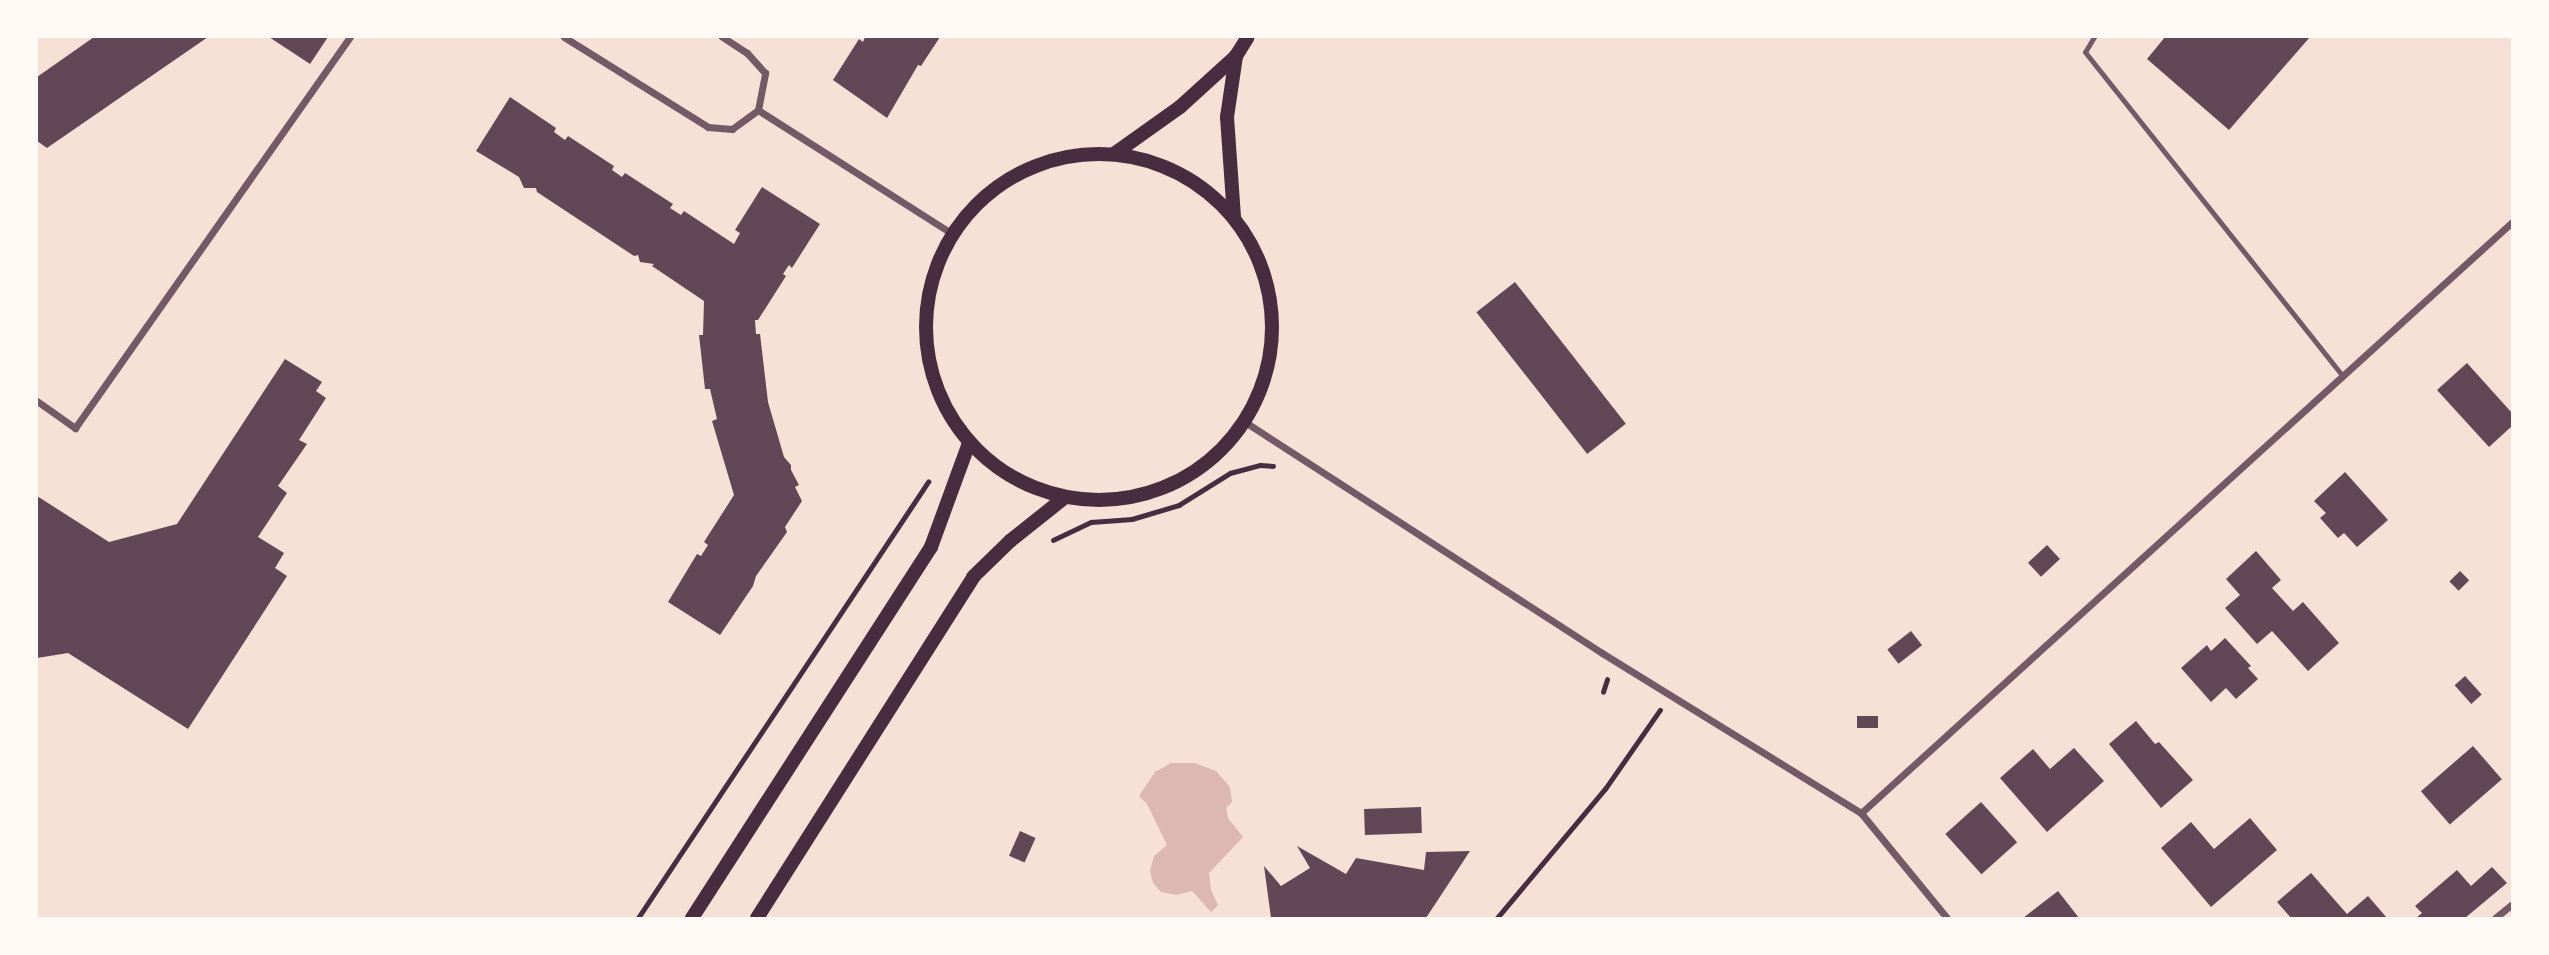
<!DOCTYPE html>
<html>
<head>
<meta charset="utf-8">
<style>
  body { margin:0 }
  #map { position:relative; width:2549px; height:955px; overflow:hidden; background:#f7e1d7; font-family:Mulish,sans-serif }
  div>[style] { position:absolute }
  .water>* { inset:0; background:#dcb8b0 }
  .building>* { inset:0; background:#644757; transform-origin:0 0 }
  .path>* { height:4.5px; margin:-2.25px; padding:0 2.25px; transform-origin:2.25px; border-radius:2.25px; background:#4a2c40 }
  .service>* { height:5px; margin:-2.5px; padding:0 2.5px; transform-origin:2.5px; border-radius:2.5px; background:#755966 }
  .minor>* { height:7px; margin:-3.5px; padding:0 3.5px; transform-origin:3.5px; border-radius:3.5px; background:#755966 }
  .secondary>* { height:14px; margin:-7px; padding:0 7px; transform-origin:7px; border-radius:7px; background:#4a2c40 }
  .secondary>.ring { margin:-7px; padding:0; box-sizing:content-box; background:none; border:14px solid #4a2c40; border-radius:50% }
  span { translate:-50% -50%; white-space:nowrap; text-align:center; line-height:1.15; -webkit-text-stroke:6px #fffaf5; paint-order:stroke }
  .frame { position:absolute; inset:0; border:38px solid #fffaf5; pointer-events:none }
</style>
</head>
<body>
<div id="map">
  <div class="water">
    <i style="clip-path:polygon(1171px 763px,1195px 763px,1216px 771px,1230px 787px,1232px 802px,1226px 808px,1228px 818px,1243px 837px,1209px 873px,1211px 890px,1218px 905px,1211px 912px,1192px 891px,1176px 895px,1161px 892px,1153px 883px,1150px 871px,1154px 856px,1167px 845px,1147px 804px,1139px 796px,1155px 772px)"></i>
  </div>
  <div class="building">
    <i style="clip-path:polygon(94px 37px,208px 37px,47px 148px,37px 141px,37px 77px)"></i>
    <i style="clip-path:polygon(269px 37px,328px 37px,310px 64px)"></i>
    <i style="clip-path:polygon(865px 37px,940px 37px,921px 66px,918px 65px,887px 118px,833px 80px,859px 39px,863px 42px)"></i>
    <i style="clip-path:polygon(2165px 37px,2310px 37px,2229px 130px,2147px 59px)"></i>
    <i style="clip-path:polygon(510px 97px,556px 128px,554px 132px,565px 140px,568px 136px,614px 166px,612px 170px,622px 177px,625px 173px,673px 204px,670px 208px,681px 215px,684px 211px,734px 244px,740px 233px,735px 230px,762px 187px,820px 224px,792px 268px,789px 265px,783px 274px,786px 276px,758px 320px,755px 320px,756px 334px,760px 334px,768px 402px,784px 457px,791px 465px,791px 470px,799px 485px,795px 487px,802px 501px,785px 527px,787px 532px,756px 576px,753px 586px,720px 635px,668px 602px,697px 554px,701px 556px,708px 545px,704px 542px,734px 495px,712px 421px,717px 419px,710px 389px,705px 389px,699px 335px,703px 335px,704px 301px,652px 266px,654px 264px,640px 262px,638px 255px,634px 256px,537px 192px,536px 188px,524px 188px,519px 177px,476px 151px)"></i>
    <i style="left:1515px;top:282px;width:180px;height:49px;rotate:52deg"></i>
    <i style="clip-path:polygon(285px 359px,322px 382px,316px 391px,326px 398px,299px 440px,307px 444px,278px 486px,287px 493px,258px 537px,284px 553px,275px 568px,287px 576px,188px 729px,68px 653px,37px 658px,37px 496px,109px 542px,177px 524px)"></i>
    <i style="clip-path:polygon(2467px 363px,2512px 413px,2512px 426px,2489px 447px,2437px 390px)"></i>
    <i style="clip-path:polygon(2345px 472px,2388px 520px,2357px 547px,2344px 533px,2338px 538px,2320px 518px,2326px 513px,2314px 501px)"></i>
    <i style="left:2047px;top:545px;width:19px;height:26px;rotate:47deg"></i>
    <i style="clip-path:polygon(2256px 551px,2281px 580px,2272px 588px,2293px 611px,2303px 602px,2339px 643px,2308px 671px,2272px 631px,2257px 644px,2225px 608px,2240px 595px,2226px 579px)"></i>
    <i style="left:2460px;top:571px;width:13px;height:15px;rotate:45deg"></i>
    <i style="left:1911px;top:631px;width:18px;height:30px;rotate:52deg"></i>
    <i style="clip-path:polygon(2225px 638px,2251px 666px,2248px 668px,2258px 679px,2236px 699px,2226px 688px,2211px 702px,2181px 668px,2207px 645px,2211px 651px)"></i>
    <i style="left:2465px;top:676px;width:25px;height:14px;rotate:48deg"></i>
    <i style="left:1878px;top:716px;width:12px;height:21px;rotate:90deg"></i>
    <i style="clip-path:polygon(2136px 721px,2155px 744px,2159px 742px,2193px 780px,2161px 808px,2109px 744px)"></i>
    <i style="left:2473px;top:746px;width:44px;height:69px;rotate:49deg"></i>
    <i style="clip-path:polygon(2074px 748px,2104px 781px,2047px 832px,2000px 778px,2033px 749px,2050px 769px)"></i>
    <i style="left:1981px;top:802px;width:54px;height:48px;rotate:48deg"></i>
    <i style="left:1421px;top:807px;width:26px;height:57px;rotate:88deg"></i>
    <i style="clip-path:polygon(2250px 818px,2277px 850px,2211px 907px,2161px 848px,2191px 822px,2214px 849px)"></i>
    <i style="left:1020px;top:831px;width:17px;height:27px;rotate:24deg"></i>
    <i style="clip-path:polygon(1297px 846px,1346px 874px,1356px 858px,1424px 870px,1426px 852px,1470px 851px,1426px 918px,1271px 918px,1264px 866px,1281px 886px,1310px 868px)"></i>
    <i style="clip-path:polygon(2492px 867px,2507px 883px,2465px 918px,2416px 918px,2422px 913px,2415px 906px,2457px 870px,2471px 886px)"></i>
    <i style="clip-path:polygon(2311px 873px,2347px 914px,2368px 896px,2387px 918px,2291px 918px,2277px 902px)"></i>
    <i style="clip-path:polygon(2058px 891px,2079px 918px,2023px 918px)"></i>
  </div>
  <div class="path">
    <i style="left:1053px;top:540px;width:42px;rotate:-25.3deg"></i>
    <i style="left:1091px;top:522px;width:41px;rotate:-4.2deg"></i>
    <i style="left:1132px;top:519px;width:49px;rotate:-16.6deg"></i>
    <i style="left:1179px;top:505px;width:60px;rotate:-32.1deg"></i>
    <i style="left:1230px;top:473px;width:31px;rotate:-15deg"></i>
    <i style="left:1260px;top:465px;width:13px;rotate:4deg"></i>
    <i style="left:1603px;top:692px;width:13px;rotate:-72deg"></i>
    <i style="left:638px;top:918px;width:524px;rotate:-56.37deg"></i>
    <i style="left:1497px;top:918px;width:168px;rotate:-50.1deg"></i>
    <i style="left:1605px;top:789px;width:96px;rotate:-55.2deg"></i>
  </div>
  <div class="service">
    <i style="left:2094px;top:37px;width:17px;rotate:121deg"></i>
    <i style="left:2085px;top:52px;width:414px;rotate:51.5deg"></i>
  </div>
  <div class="minor">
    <i style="left:564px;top:37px;width:170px;rotate:32deg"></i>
    <i style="left:708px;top:127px;width:24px;rotate:5deg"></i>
    <i style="left:732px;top:129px;width:32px;rotate:-36deg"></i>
    <i style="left:758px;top:110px;width:38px;rotate:-79deg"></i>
    <i style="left:765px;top:73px;width:27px;rotate:-132deg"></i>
    <i style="left:747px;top:53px;width:30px;rotate:-147deg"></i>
    <i style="left:758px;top:110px;width:231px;rotate:32.5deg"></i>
    <i style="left:37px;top:401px;width:47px;rotate:35.4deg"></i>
    <i style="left:75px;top:428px;width:478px;rotate:-54.9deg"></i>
    <i style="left:1245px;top:422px;width:425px;rotate:32.9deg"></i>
    <i style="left:1602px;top:653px;width:304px;rotate:31.7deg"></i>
    <i style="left:1861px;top:813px;width:136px;rotate:50.7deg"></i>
    <i style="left:1861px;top:813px;width:879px;rotate:-42.23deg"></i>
    <i style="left:2495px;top:918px;width:22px;rotate:-39deg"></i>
  </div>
  <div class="secondary">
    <i style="left:1114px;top:154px;width:81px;rotate:-35.5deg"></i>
    <i style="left:1180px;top:107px;width:76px;rotate:-42.3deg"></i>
    <i style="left:1236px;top:56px;width:22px;rotate:-58deg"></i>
    <i class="ring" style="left:926px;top:154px;width:332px;height:332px"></i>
    <i style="left:1234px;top:217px;width:100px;rotate:-94deg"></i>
    <i style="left:1227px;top:117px;width:62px;rotate:-81.6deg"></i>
    <i style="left:692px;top:918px;width:441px;rotate:-57.2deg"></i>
    <i style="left:931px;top:547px;width:111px;rotate:-69.9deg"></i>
    <i style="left:757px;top:918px;width:404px;rotate:-57.6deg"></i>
    <i style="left:973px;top:577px;width:52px;rotate:-44.2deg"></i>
    <i style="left:1010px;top:541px;width:69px;rotate:-38.5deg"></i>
  </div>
  <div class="frame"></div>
</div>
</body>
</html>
